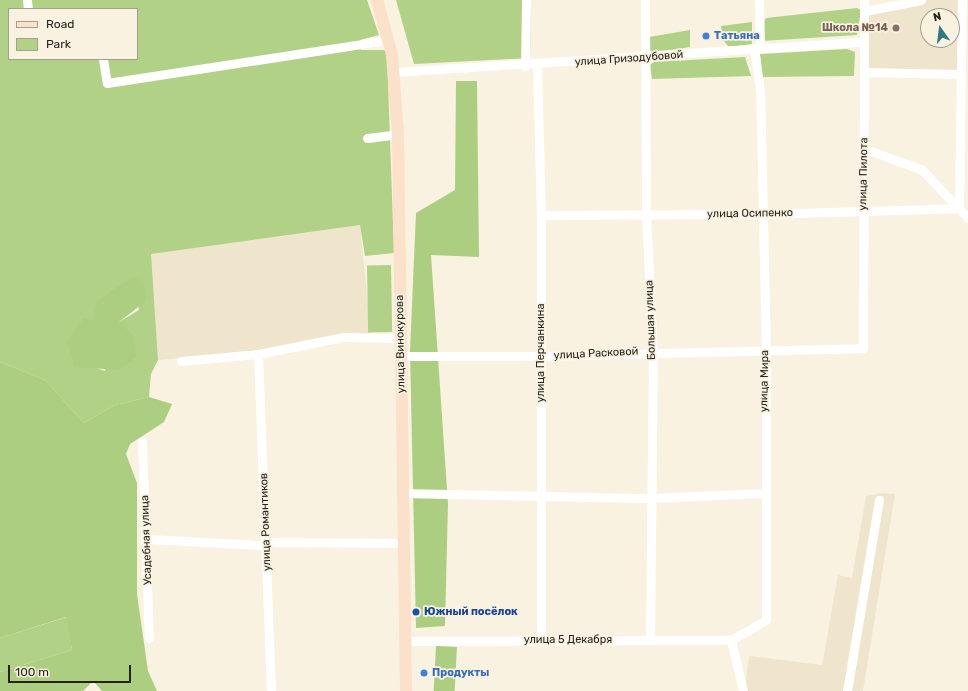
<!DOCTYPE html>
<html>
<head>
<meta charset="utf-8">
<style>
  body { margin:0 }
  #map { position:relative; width:968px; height:691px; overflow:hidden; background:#f9f2e0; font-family:Rubik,sans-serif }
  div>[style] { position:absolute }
  .built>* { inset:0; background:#efe5cc }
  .green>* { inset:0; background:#b0d186; transform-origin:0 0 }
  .forest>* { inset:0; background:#acce81; transform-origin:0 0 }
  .minor>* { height:9px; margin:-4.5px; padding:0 4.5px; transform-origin:4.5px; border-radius:4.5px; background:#fff }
  .major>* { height:12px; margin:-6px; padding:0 6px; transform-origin:6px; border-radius:6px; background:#fbe0ca }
  .dots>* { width:11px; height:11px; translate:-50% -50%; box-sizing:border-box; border:2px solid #f9f2e0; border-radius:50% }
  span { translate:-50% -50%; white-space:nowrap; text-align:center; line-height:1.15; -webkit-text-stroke:3.5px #f9f2e0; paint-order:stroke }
  .education-label { font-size:11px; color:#785e54; font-weight:700 }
  .right { translate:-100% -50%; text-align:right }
  .shop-label { font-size:11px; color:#366cbe; font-weight:700 }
  .left { translate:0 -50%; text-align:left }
  .street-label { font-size:11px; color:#25221c }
  .transit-label { font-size:11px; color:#164399; font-weight:700 }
  .legend { position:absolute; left:8px; top:8px; width:130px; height:52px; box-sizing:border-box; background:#f9f2e0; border:1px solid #a49f92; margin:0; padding:5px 7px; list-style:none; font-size:12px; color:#25221c }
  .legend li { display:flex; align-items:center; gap:8px; height:20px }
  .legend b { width:20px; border:1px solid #a49f92 }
  .north { position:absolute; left:920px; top:8px; width:40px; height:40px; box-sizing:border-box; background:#f9f2e0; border:1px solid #a49f92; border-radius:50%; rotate:346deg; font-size:11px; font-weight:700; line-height:16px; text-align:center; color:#25221c }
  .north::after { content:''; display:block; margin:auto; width:14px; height:18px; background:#327a81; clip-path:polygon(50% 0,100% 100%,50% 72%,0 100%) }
  .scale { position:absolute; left:8px; top:665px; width:123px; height:18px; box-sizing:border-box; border:2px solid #25221c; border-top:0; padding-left:5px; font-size:12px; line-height:14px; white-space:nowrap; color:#25221c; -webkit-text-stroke:3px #f9f2e0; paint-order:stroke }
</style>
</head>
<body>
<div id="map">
  <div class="built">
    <i style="clip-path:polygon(evenodd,921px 0,962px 0,959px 74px,864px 72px,865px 11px,921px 0,928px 16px,952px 16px,952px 40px,928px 40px,928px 16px)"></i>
    <i style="clip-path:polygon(360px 225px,371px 333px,269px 350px,158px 360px,150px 254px)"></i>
    <i style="clip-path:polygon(884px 493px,895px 494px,863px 691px,745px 691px,749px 656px,822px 665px,838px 575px,852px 578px,866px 496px)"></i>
  </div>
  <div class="green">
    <i style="clip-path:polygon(evenodd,0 0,367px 0,379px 35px,360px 40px,361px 50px,384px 50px,387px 53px,394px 253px,365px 256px,360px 225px,151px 254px,158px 360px,151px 374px,149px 397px,115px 405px,84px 423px,45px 380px,0 362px,0 0,9px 9px,137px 9px,137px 59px,9px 59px,9px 9px,0 0,134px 276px,139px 310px,119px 322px,105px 371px,93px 367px,134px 276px)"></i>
    <i style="clip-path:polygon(396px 0,531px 0,530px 58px,414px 64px)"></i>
    <i style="clip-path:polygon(857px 8px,861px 10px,857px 35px,762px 41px,762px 24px,766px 18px)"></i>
    <i style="clip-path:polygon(752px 22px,752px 44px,729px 47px,723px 40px,721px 26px)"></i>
    <i style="clip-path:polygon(690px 30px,690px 47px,652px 53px,649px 50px,649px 37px)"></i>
    <i style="clip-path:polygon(847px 49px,855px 52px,854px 76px,762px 77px,760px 54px)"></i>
    <i style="clip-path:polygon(745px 57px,751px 76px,652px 79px,650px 65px,654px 62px)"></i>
    <i style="left:391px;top:265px;width:67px;height:24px;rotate:89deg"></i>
    <i style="clip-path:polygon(67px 617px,72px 650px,0 672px,0 638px)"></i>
  </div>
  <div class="forest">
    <i style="clip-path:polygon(456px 81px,477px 81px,479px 257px,431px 255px,448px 504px,445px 626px,416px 628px,410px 351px,416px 213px,455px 190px)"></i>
    <i style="clip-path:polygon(134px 276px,144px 285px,146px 301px,119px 322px,133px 335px,136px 357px,119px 370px,75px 367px,67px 341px,84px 318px,93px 321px,97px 301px)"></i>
    <i style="clip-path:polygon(0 362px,45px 380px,84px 423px,115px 405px,149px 397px,172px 404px,164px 422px,130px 444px,126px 454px,137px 483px,137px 594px,148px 671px,157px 691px,102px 691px,93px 681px,83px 691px,0 691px,0 672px,72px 650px,66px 617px,0 638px)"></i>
    <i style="left:436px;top:646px;width:21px;height:45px;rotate:3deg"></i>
  </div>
  <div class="minor">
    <i style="left:27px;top:0;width:9px;rotate:84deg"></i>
    <i style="left:645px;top:0;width:215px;rotate:89.7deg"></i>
    <i style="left:646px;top:215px;width:136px;rotate:87.1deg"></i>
    <i style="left:653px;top:351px;width:289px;rotate:90.6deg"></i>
    <i style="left:759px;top:0;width:48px;rotate:88.8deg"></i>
    <i style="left:865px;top:11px;width:57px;rotate:-11.1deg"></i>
    <i style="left:103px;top:59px;width:24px;rotate:81deg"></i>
    <i style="left:107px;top:83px;width:285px;rotate:-8.7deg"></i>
    <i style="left:537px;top:65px;width:150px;rotate:88.5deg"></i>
    <i style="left:541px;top:215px;width:426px;rotate:90deg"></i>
    <i style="left:525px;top:66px;width:66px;rotate:-89.1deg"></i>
    <i style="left:394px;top:72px;width:470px;rotate:-3.7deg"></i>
    <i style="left:864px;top:72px;width:95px;rotate:1.2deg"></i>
    <i style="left:367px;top:138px;width:31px;rotate:-7deg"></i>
    <i style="left:865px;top:149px;width:59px;rotate:19.7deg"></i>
    <i style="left:921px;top:169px;width:68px;rotate:46.2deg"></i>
    <i style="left:541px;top:215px;width:221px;rotate:-0.3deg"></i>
    <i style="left:762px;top:214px;width:197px;rotate:-1.7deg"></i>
    <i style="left:959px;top:208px;width:208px;rotate:-89.2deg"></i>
    <i style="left:258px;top:354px;width:337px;rotate:87.8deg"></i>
    <i style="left:401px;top:356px;width:140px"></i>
    <i style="left:541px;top:356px;width:322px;rotate:-1.4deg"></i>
    <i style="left:863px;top:348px;width:348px;rotate:-89.8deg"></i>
    <i style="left:181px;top:361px;width:77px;rotate:-5.2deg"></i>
    <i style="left:258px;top:354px;width:88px;rotate:-11.2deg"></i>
    <i style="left:344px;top:337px;width:57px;rotate:1deg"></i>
    <i style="left:142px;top:442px;width:196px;rotate:88deg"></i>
    <i style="left:402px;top:493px;width:248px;rotate:1.2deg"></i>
    <i style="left:650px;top:498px;width:114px;rotate:-2.5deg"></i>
    <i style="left:148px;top:539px;width:112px;rotate:3.1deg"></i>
    <i style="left:260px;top:545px;width:8px;rotate:-23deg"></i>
    <i style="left:267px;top:542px;width:136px;rotate:0.4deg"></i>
    <i style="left:405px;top:641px;width:326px;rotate:-0.2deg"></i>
    <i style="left:743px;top:691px;width:52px;rotate:-103.2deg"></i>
    <i style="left:731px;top:640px;width:40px;rotate:-29.7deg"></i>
    <i style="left:766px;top:620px;width:270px;rotate:-90deg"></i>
    <i style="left:766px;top:350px;width:259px;rotate:-91.3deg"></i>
    <i style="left:760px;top:91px;width:43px;rotate:-97.9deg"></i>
    <i style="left:847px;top:691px;width:194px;rotate:-80.5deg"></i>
  </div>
  <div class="major">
    <i style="left:377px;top:0;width:57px;rotate:74.7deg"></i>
    <i style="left:392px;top:55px;width:79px;rotate:85.7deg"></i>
    <i style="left:398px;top:134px;width:557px;rotate:89.18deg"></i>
  </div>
  <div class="dots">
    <i style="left:896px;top:28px;background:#8d6e63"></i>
    <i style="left:706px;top:36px;background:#3f7fe0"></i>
    <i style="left:416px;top:612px;background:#1a4fb4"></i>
    <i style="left:424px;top:673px;background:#3f7fe0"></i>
  </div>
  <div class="education-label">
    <span class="right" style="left:888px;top:28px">Школа №14</span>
  </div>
  <div class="shop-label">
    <span class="left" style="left:714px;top:36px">Татьяна</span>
    <span class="left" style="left:432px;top:673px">Продукты</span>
  </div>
  <div class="street-label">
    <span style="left:629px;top:59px;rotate:-4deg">улица Гризодубовой</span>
    <span style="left:864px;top:174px;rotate:-89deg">улица Пилота</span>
    <span style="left:750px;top:214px;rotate:-1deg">улица Осипенко</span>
    <span style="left:651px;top:320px;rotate:-92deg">Большая улица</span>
    <span style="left:401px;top:344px;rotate:-91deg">улица Винокурова</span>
    <span style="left:541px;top:353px;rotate:-90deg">улица Перчанкина</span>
    <span style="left:596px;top:354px;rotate:-3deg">улица Расковой</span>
    <span style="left:765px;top:381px;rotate:-89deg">улица Мира</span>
    <span style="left:266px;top:522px;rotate:-92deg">улица Романтиков</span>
    <span style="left:147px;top:540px;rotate:-92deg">Усадебная улица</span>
    <span style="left:568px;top:640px">улица 5 Декабря</span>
  </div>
  <div class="transit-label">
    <span class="left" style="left:424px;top:612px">Южный посёлок</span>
  </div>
  <ul class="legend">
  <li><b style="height:5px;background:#fbe0ca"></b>Road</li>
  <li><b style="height:11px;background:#b0d186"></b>Park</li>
  </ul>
  <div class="north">N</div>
  <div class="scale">100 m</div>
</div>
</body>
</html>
